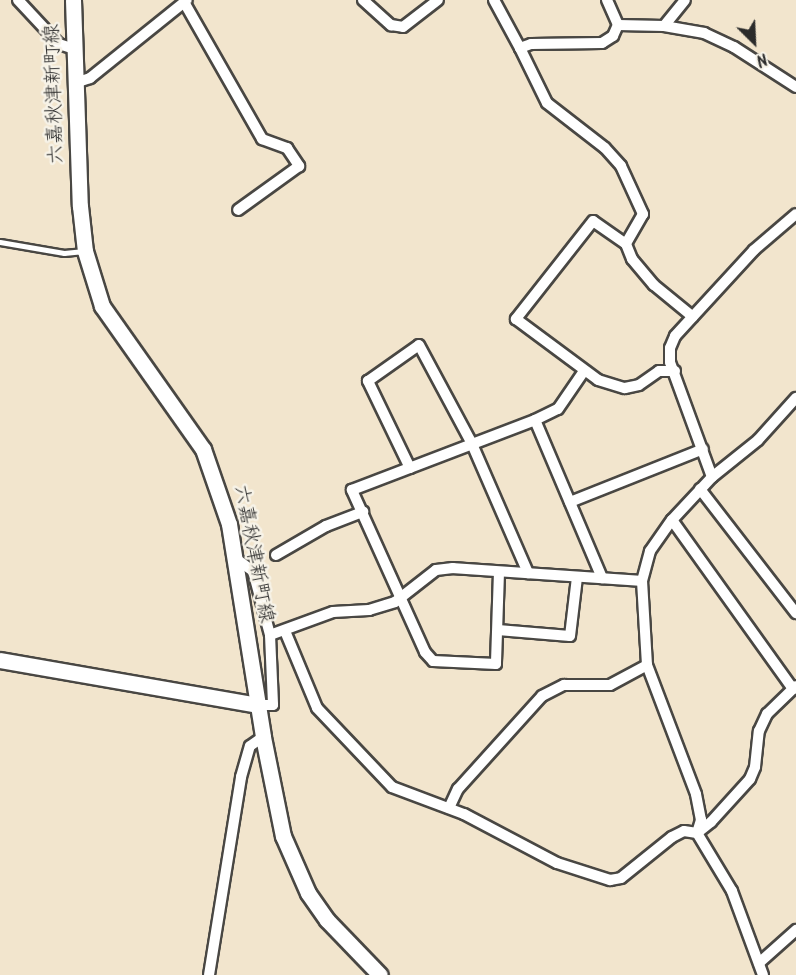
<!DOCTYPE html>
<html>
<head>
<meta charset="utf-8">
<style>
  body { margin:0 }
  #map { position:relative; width:796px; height:975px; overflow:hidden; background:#f2e5cd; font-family:Kalam,"Klee One",sans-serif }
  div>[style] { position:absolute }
  .roads { filter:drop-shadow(2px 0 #494743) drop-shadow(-2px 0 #494743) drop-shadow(0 2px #494743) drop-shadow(0 -2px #494743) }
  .lane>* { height:5px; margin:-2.5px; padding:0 2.5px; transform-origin:2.5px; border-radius:2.5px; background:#fff }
  .street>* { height:10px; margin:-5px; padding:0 5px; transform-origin:5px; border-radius:5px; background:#fff }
  .secondary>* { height:15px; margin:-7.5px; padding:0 7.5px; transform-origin:7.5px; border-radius:7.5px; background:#fff }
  span { translate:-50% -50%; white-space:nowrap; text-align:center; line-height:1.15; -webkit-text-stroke:5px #f7f3e8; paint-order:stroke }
  .street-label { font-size:20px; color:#2b2b2b }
  .north { position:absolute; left:724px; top:12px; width:60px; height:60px; -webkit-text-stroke:4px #f7f3e8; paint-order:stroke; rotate:156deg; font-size:16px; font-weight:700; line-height:24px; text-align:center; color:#2b2b2b }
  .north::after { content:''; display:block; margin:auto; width:21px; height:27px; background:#2b2b2b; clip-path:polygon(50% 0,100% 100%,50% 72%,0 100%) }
</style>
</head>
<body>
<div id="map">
  <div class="roads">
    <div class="lane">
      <i style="left:0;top:242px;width:65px;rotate:9.8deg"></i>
      <i style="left:64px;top:253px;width:20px;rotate:-6deg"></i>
    </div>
    <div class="street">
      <i style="left:18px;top:0;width:60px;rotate:47deg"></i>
      <i style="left:59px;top:44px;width:16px;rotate:18deg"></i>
      <i style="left:363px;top:0;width:38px;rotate:42deg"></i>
      <i style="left:391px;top:25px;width:12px;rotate:9deg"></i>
      <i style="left:403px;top:27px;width:44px;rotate:-37.6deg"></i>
      <i style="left:494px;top:0;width:55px;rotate:61.6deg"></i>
      <i style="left:520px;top:48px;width:12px;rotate:-20deg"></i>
      <i style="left:531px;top:44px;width:71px;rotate:-0.8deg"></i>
      <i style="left:602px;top:43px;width:13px;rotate:-32deg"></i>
      <i style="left:613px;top:36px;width:12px;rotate:-66deg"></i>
      <i style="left:607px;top:0;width:27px;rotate:66deg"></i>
      <i style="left:618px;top:25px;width:46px;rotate:1.2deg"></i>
      <i style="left:664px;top:26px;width:41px;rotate:9.9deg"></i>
      <i style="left:704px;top:33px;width:33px;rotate:25deg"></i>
      <i style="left:734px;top:47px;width:74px;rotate:32.8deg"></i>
      <i style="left:184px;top:2px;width:158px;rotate:60.3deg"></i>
      <i style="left:262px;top:139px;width:27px;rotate:20deg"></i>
      <i style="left:287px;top:148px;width:22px;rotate:56deg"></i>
      <i style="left:299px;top:166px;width:75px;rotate:144.2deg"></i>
      <i style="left:664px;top:26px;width:33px;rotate:-51deg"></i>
      <i style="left:520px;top:48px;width:61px;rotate:63.9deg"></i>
      <i style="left:547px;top:103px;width:73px;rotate:37.8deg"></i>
      <i style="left:605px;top:148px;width:24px;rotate:48deg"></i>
      <i style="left:621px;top:166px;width:53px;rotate:65.4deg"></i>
      <i style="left:643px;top:214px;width:34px;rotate:120deg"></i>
      <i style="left:626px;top:244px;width:16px;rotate:68deg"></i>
      <i style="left:632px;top:259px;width:34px;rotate:50deg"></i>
      <i style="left:654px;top:285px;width:50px;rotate:39.4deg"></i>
      <i style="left:75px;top:83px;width:16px;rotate:-18deg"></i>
      <i style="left:90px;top:78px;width:124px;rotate:-38.8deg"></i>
      <i style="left:626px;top:244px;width:40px;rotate:-145.1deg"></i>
      <i style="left:593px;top:221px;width:125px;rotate:128.2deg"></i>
      <i style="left:516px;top:319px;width:102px;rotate:36.6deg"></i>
      <i style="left:598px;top:380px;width:28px;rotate:17deg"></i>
      <i style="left:625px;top:388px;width:14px;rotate:-12deg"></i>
      <i style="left:639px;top:385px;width:24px;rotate:-35deg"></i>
      <i style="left:659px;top:371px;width:16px"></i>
      <i style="left:535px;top:420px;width:25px;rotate:-26deg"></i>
      <i style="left:558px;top:409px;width:46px;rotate:-55.6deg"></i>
      <i style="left:410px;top:468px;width:97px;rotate:-115.8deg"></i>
      <i style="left:368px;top:381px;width:62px;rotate:-35.2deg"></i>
      <i style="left:419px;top:345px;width:112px;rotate:61.8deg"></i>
      <i style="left:472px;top:444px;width:141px;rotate:66.5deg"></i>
      <i style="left:712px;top:477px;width:122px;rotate:-110.1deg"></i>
      <i style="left:670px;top:362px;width:14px;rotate:-90deg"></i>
      <i style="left:670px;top:348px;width:13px;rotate:-67deg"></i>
      <i style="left:675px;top:336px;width:117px;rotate:-47.4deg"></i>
      <i style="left:754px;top:250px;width:55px;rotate:-40.6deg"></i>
      <i style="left:700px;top:489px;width:157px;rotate:52.3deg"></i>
      <i style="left:570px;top:502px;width:143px;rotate:-21.7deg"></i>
      <i style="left:672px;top:520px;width:208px;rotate:54.4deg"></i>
      <i style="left:276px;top:555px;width:58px;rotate:-30.1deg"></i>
      <i style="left:326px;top:526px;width:40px;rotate:-21deg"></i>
      <i style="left:235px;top:558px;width:22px;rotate:36deg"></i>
      <i style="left:253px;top:571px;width:66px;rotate:75.1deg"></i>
      <i style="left:270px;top:635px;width:70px;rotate:87.5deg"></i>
      <i style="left:273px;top:705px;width:16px;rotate:180deg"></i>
      <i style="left:499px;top:572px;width:92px;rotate:91.9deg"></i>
      <i style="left:496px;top:664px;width:63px;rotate:-177.3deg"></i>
      <i style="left:433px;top:661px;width:12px;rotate:-132deg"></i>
      <i style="left:425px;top:652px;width:178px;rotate:-114.3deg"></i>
      <i style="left:352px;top:490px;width:196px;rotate:-20.9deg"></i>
      <i style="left:535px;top:420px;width:172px;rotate:67deg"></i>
      <i style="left:498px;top:630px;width:72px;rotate:4.8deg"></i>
      <i style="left:570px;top:636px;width:59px;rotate:-83.2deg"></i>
      <i style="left:285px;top:631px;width:83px;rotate:67.4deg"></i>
      <i style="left:317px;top:708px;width:109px;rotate:46.5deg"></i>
      <i style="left:392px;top:787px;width:77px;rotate:20.6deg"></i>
      <i style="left:464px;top:814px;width:105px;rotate:27.8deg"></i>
      <i style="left:557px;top:863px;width:56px;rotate:17.8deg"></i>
      <i style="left:610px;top:880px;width:11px;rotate:-10deg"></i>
      <i style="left:621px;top:878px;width:65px;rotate:-38.8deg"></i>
      <i style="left:672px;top:837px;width:13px;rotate:-27deg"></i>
      <i style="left:684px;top:831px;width:13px;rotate:9deg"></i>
      <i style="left:697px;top:833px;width:18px;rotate:-38deg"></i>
      <i style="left:711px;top:822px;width:58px;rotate:-47.8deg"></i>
      <i style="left:750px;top:779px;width:13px;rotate:-67deg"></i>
      <i style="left:755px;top:767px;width:36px;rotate:-84deg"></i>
      <i style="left:759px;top:731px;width:19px;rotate:-65deg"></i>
      <i style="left:767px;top:714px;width:40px;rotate:-44deg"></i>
      <i style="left:270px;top:635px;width:67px;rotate:-20.1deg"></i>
      <i style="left:333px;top:612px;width:36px;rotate:-3deg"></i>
      <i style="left:369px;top:610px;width:27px;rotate:-17deg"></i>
      <i style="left:395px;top:602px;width:52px;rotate:-38deg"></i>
      <i style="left:436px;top:570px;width:17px;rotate:-7deg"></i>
      <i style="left:453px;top:568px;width:189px;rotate:3.9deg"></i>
      <i style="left:449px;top:808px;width:21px;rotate:-65deg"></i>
      <i style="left:458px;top:789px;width:125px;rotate:-47.9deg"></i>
      <i style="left:542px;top:696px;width:25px;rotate:-27deg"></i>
      <i style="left:564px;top:685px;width:46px"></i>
      <i style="left:610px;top:685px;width:42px;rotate:-28.4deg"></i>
      <i style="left:759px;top:963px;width:50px;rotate:-41.7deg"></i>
      <i style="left:209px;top:975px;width:201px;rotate:-80.8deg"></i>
      <i style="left:241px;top:777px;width:32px;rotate:-74deg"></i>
      <i style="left:250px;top:746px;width:16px;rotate:-35deg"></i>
      <i style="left:763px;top:975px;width:90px;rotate:-110.3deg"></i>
      <i style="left:732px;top:891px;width:68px;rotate:-121.1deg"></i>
      <i style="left:697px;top:833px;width:14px;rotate:-73deg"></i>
      <i style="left:701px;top:820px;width:26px;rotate:-101deg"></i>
      <i style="left:696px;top:794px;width:138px;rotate:-110.8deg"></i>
      <i style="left:647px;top:665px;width:84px;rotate:-93.4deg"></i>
      <i style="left:642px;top:581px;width:31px;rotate:-75deg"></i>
      <i style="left:650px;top:551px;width:38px;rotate:-55deg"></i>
      <i style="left:672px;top:520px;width:59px;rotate:-47.1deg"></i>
      <i style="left:712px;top:477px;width:59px;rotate:-38.8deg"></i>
      <i style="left:758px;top:440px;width:57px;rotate:-47.9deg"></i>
    </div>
    <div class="secondary">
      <i style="left:73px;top:0;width:206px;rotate:88.1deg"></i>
      <i style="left:80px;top:206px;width:45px;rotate:83.7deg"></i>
      <i style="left:85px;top:251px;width:58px;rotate:72.8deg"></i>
      <i style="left:102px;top:306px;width:175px;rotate:54.8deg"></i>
      <i style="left:203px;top:449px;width:79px;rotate:70.9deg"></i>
      <i style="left:229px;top:524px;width:216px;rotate:80.9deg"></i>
      <i style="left:263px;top:737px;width:101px;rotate:78.6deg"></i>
      <i style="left:283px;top:836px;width:62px;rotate:66.3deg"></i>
      <i style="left:308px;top:893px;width:33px;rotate:55deg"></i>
      <i style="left:327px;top:920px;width:76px;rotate:46.1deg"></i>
      <i style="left:0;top:660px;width:261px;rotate:9.9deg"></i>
    </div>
  </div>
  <div class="street-label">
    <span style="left:55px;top:94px;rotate:-92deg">六嘉秋津新町線</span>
    <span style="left:253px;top:554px;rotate:79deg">六嘉秋津新町線</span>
  </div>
  <div class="north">N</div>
</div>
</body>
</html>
